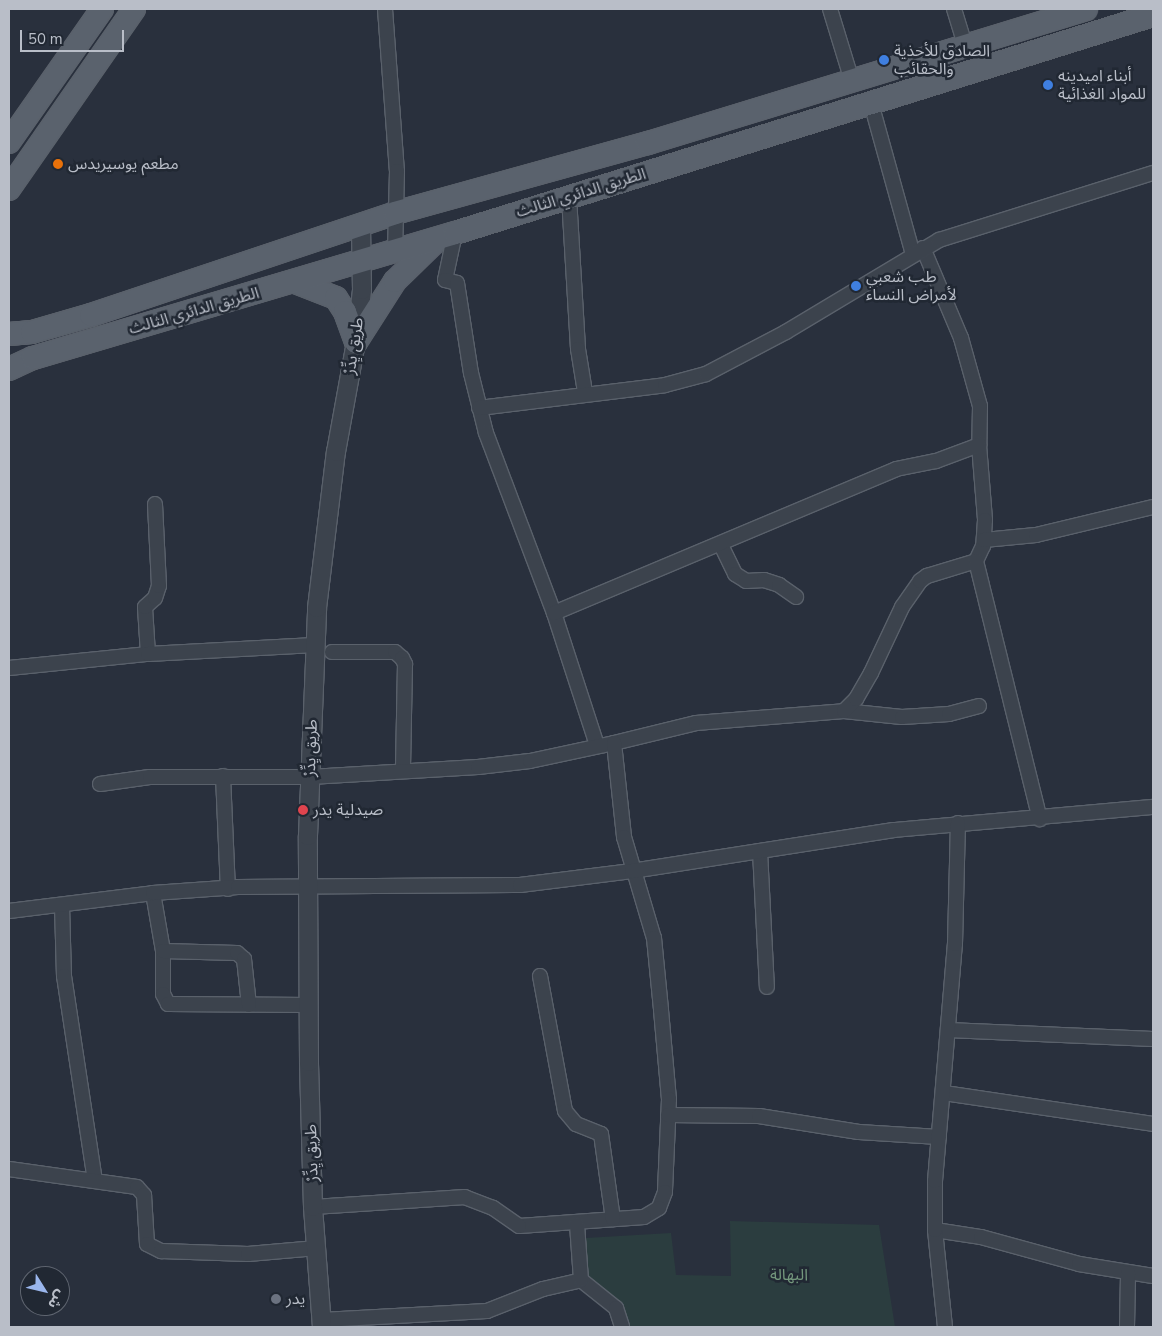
<!DOCTYPE html>
<html>
<head>
<meta charset="utf-8">
<style>
  body { margin:0 }
  #map { position:relative; width:1162px; height:1336px; overflow:hidden; background:#29303d; font-family:"Nunito Sans","Noto Sans Arabic",sans-serif }
  div>[style] { position:absolute }
  .green>* { inset:0; background:#2b3d3f }
  .roads { filter:drop-shadow(1px 0 #5a616b) drop-shadow(-1px 0 #5a616b) drop-shadow(0 1px #5a616b) drop-shadow(0 -1px #5a616b) }
  .minor>* { height:14px; margin:-7px; padding:0 7px; transform-origin:7px; border-radius:7px; background:#3c434d }
  .tertiary>* { height:18px; margin:-9px; padding:0 9px; transform-origin:9px; border-radius:9px; background:#3c434d }
  .primary>* { height:22px; margin:-11px; padding:0 11px; transform-origin:11px; border-radius:11px; background:#5a626d }
  .dots>* { width:14px; height:14px; translate:-50% -50%; box-sizing:border-box; border:2px solid #212833; border-radius:50% }
  span { translate:-50% -50%; white-space:nowrap; text-align:center; line-height:1.15; -webkit-text-stroke:5px #212833; paint-order:stroke }
  .poi-label { font-size:16px; color:#b9bec8 }
  .left { translate:0 -50%; text-align:left }
  .street-label { font-size:16px; color:#b9bec8 }
  .park-label { font-size:16px; color:#73967c }
  .frame { position:absolute; inset:0; border:10px solid #b9bec8; pointer-events:none }
  .north { position:absolute; left:20px; top:1266px; width:50px; height:50px; box-sizing:border-box; background:#212833; border:1px solid #5e646f; border-radius:50%; rotate:126deg; font-size:14px; font-weight:700; line-height:20px; text-align:center; color:#b9bec8 }
  .north::after { content:''; display:block; margin:auto; width:18px; height:22px; background:#9ab6ec; clip-path:polygon(50% 0,100% 100%,50% 72%,0 100%) }
  .scale { position:absolute; left:20px; top:30px; width:104px; height:22px; box-sizing:border-box; border:2px solid #b9bec8; border-top:0; padding-left:6px; font-size:15px; line-height:18px; white-space:nowrap; color:#b9bec8; -webkit-text-stroke:4px #212833; paint-order:stroke }
</style>
</head>
<body>
<div id="map">
  <div class="green">
    <i style="clip-path:polygon(730px 1221px,879px 1225px,895px 1327px,623px 1327px,586px 1281px,584px 1241px,586px 1238px,671px 1233px,676px 1275px,731px 1276px)"></i>
  </div>
  <div class="roads">
    <div class="minor">
      <i style="left:385px;top:9px;width:162px;rotate:85.8deg"></i>
      <i style="left:397px;top:171px;width:80px;rotate:91.4deg"></i>
      <i style="left:830px;top:9px;width:75px;rotate:73deg"></i>
      <i style="left:954px;top:9px;width:39px;rotate:73deg"></i>
      <i style="left:871px;top:103px;width:157px;rotate:74.5deg"></i>
      <i style="left:569px;top:197px;width:152px;rotate:86.6deg"></i>
      <i style="left:578px;top:349px;width:44px;rotate:80.8deg"></i>
      <i style="left:455px;top:233px;width:48px;rotate:102deg"></i>
      <i style="left:445px;top:280px;width:12px;rotate:14deg"></i>
      <i style="left:457px;top:283px;width:91px;rotate:81.2deg"></i>
      <i style="left:471px;top:373px;width:62px;rotate:76deg"></i>
      <i style="left:486px;top:433px;width:192px;rotate:69.3deg"></i>
      <i style="left:554px;top:613px;width:139px;rotate:72deg"></i>
      <i style="left:923px;top:248px;width:98px;rotate:67.1deg"></i>
      <i style="left:961px;top:338px;width:71px;rotate:74.4deg"></i>
      <i style="left:980px;top:406px;width:39px;rotate:91deg"></i>
      <i style="left:979px;top:445px;width:75px;rotate:85.4deg"></i>
      <i style="left:985px;top:520px;width:26px;rotate:94deg"></i>
      <i style="left:983px;top:546px;width:17px;rotate:115deg"></i>
      <i style="left:479px;top:408px;width:187px;rotate:-7deg"></i>
      <i style="left:665px;top:385px;width:42px;rotate:-15deg"></i>
      <i style="left:706px;top:374px;width:90px;rotate:-27.7deg"></i>
      <i style="left:786px;top:332px;width:179px;rotate:-31deg"></i>
      <i style="left:939px;top:240px;width:224px;rotate:-17.4deg"></i>
      <i style="left:984px;top:540px;width:52px;rotate:-5.5deg"></i>
      <i style="left:1036px;top:535px;width:120px;rotate:-13.5deg"></i>
      <i style="left:721px;top:545px;width:32px;rotate:64deg"></i>
      <i style="left:735px;top:574px;width:13px;rotate:32deg"></i>
      <i style="left:746px;top:581px;width:18px;rotate:-3deg"></i>
      <i style="left:764px;top:580px;width:16px;rotate:18deg"></i>
      <i style="left:779px;top:585px;width:21px;rotate:35deg"></i>
      <i style="left:554px;top:613px;width:371px;rotate:-22.8deg"></i>
      <i style="left:896px;top:469px;width:41px;rotate:-11.3deg"></i>
      <i style="left:936px;top:461px;width:46px;rotate:-20.4deg"></i>
      <i style="left:332px;top:652px;width:63px"></i>
      <i style="left:395px;top:652px;width:9px;rotate:41deg"></i>
      <i style="left:402px;top:658px;width:7px;rotate:63deg"></i>
      <i style="left:405px;top:664px;width:106px;rotate:91.1deg"></i>
      <i style="left:148px;top:654px;width:47px;rotate:-93.7deg"></i>
      <i style="left:145px;top:607px;width:13px;rotate:-42deg"></i>
      <i style="left:155px;top:598px;width:13px;rotate:-72deg"></i>
      <i style="left:159px;top:586px;width:82px;rotate:-92.8deg"></i>
      <i style="left:9px;top:668px;width:140px;rotate:-5.8deg"></i>
      <i style="left:148px;top:654px;width:167px;rotate:-3.1deg"></i>
      <i style="left:844px;top:711px;width:58px;rotate:5.9deg"></i>
      <i style="left:902px;top:717px;width:47px;rotate:-3.7deg"></i>
      <i style="left:949px;top:714px;width:31px;rotate:-15deg"></i>
      <i style="left:614px;top:743px;width:84px;rotate:-13.7deg"></i>
      <i style="left:696px;top:723px;width:148px;rotate:-4.6deg"></i>
      <i style="left:844px;top:711px;width:17px;rotate:-45deg"></i>
      <i style="left:856px;top:699px;width:30px;rotate:-60deg"></i>
      <i style="left:871px;top:673px;width:73px;rotate:-64.8deg"></i>
      <i style="left:902px;top:607px;width:32px;rotate:-55deg"></i>
      <i style="left:920px;top:581px;width:9px;rotate:-36deg"></i>
      <i style="left:927px;top:576px;width:51px;rotate:-17deg"></i>
      <i style="left:976px;top:561px;width:266px;rotate:76.1deg"></i>
      <i style="left:223px;top:776px;width:113px;rotate:87.5deg"></i>
      <i style="left:100px;top:784px;width:50px;rotate:-8deg"></i>
      <i style="left:150px;top:777px;width:160px"></i>
      <i style="left:310px;top:777px;width:168px;rotate:-3.4deg"></i>
      <i style="left:478px;top:767px;width:52px;rotate:-6.6deg"></i>
      <i style="left:530px;top:761px;width:86px;rotate:-12.1deg"></i>
      <i style="left:614px;top:743px;width:95px;rotate:83.9deg"></i>
      <i style="left:624px;top:837px;width:105px;rotate:73.5deg"></i>
      <i style="left:654px;top:938px;width:72px;rotate:84.4deg"></i>
      <i style="left:661px;top:1010px;width:89px;rotate:84.9deg"></i>
      <i style="left:669px;top:1099px;width:93px;rotate:92.5deg"></i>
      <i style="left:665px;top:1192px;width:17px;rotate:111deg"></i>
      <i style="left:659px;top:1208px;width:17px;rotate:149deg"></i>
      <i style="left:644px;top:1217px;width:125px;rotate:175.9deg"></i>
      <i style="left:519px;top:1226px;width:32px;rotate:-145deg"></i>
      <i style="left:493px;top:1208px;width:30px;rotate:-159deg"></i>
      <i style="left:465px;top:1197px;width:152px;rotate:176.2deg"></i>
      <i style="left:760px;top:851px;width:136px;rotate:87.1deg"></i>
      <i style="left:153px;top:893px;width:59px;rotate:80.2deg"></i>
      <i style="left:163px;top:951px;width:43px;rotate:90deg"></i>
      <i style="left:163px;top:994px;width:11px;rotate:63deg"></i>
      <i style="left:168px;top:1004px;width:140px;rotate:0.4deg"></i>
      <i style="left:62px;top:905px;width:71px;rotate:88.4deg"></i>
      <i style="left:64px;top:976px;width:207px;rotate:81.4deg"></i>
      <i style="left:9px;top:911px;width:145px;rotate:-7.1deg"></i>
      <i style="left:153px;top:893px;width:85px;rotate:-4deg"></i>
      <i style="left:238px;top:887px;width:282px;rotate:-0.4deg"></i>
      <i style="left:520px;top:885px;width:113px;rotate:-7.1deg"></i>
      <i style="left:632px;top:871px;width:265px;rotate:-8.9deg"></i>
      <i style="left:894px;top:830px;width:260px;rotate:-5.1deg"></i>
      <i style="left:163px;top:951px;width:74px;rotate:1.5deg"></i>
      <i style="left:237px;top:953px;width:9px;rotate:41deg"></i>
      <i style="left:244px;top:959px;width:46px;rotate:83.8deg"></i>
      <i style="left:540px;top:976px;width:137px;rotate:79.5deg"></i>
      <i style="left:565px;top:1111px;width:17px;rotate:50deg"></i>
      <i style="left:576px;top:1124px;width:27px;rotate:22deg"></i>
      <i style="left:601px;top:1134px;width:86px;rotate:82deg"></i>
      <i style="left:948px;top:1030px;width:205px;rotate:2.5deg"></i>
      <i style="left:944px;top:1093px;width:211px;rotate:8.4deg"></i>
      <i style="left:668px;top:1115px;width:91px;rotate:0.6deg"></i>
      <i style="left:759px;top:1116px;width:101px;rotate:9.1deg"></i>
      <i style="left:859px;top:1132px;width:80px;rotate:3.6deg"></i>
      <i style="left:9px;top:1169px;width:129px;rotate:8deg"></i>
      <i style="left:137px;top:1187px;width:11px;rotate:49deg"></i>
      <i style="left:144px;top:1195px;width:49px;rotate:86.5deg"></i>
      <i style="left:147px;top:1244px;width:16px;rotate:27deg"></i>
      <i style="left:161px;top:1251px;width:87px;rotate:2deg"></i>
      <i style="left:248px;top:1254px;width:69px;rotate:-5deg"></i>
      <i style="left:935px;top:1230px;width:47px;rotate:8.7deg"></i>
      <i style="left:981px;top:1237px;width:102px;rotate:15.4deg"></i>
      <i style="left:1079px;top:1264px;width:75px;rotate:9.2deg"></i>
      <i style="left:581px;top:1280px;width:45px;rotate:38.7deg"></i>
      <i style="left:616px;top:1308px;width:20px;rotate:72deg"></i>
      <i style="left:322px;top:1320px;width:165px;rotate:-3.1deg"></i>
      <i style="left:487px;top:1311px;width:60px;rotate:-21.4deg"></i>
      <i style="left:543px;top:1289px;width:39px;rotate:-13deg"></i>
      <i style="left:581px;top:1280px;width:56px;rotate:-94.1deg"></i>
      <i style="left:945px;top:1327px;width:98px;rotate:-95.9deg"></i>
      <i style="left:935px;top:1230px;width:49px;rotate:-90deg"></i>
      <i style="left:935px;top:1181px;width:238px;rotate:-85.2deg"></i>
      <i style="left:955px;top:944px;width:121px;rotate:-88.6deg"></i>
      <i style="left:1127px;top:1327px;width:54px;rotate:-88.9deg"></i>
    </div>
    <div class="tertiary">
      <i style="left:322px;top:1327px;width:120px;rotate:-94.3deg"></i>
      <i style="left:313px;top:1207px;width:145px;rotate:-91.6deg"></i>
      <i style="left:309px;top:1062px;width:226px;rotate:-90.3deg"></i>
      <i style="left:308px;top:836px;width:228px;rotate:-87.7deg"></i>
      <i style="left:317px;top:608px;width:157px;rotate:-83.1deg"></i>
      <i style="left:336px;top:452px;width:112px;rotate:-79.7deg"></i>
      <i style="left:356px;top:342px;width:52px;rotate:-83.4deg"></i>
      <i style="left:362px;top:290px;width:65px;rotate:-90.9deg"></i>
    </div>
    <div class="primary">
      <i style="left:9px;top:142px;width:162px;rotate:-55deg"></i>
      <i style="left:9px;top:189px;width:219px;rotate:-55.2deg"></i>
      <i style="left:295px;top:282px;width:44px;rotate:21.3deg"></i>
      <i style="left:336px;top:298px;width:17px;rotate:57deg"></i>
      <i style="left:345px;top:312px;width:32px;rotate:70deg"></i>
      <i style="left:9px;top:334px;width:23px;rotate:-5deg"></i>
      <i style="left:32px;top:332px;width:61px;rotate:-16.1deg"></i>
      <i style="left:91px;top:315px;width:321px;rotate:-18.5deg"></i>
      <i style="left:395px;top:213px;width:263px;rotate:-15.5deg"></i>
      <i style="left:648px;top:143px;width:458px;rotate:-17deg"></i>
      <i style="left:356px;top:342px;width:72px;rotate:-57.4deg"></i>
      <i style="left:395px;top:281px;width:54px;rotate:-44.3deg"></i>
      <i style="left:9px;top:369px;width:26px;rotate:-25deg"></i>
      <i style="left:33px;top:358px;width:440px;rotate:-16.5deg"></i>
      <i style="left:455px;top:233px;width:731px;rotate:-17.34deg"></i>
    </div>
  </div>
  <div class="dots">
    <i style="left:884px;top:60px;background:#3f7fe0"></i>
    <i style="left:1048px;top:85px;background:#3f7fe0"></i>
    <i style="left:58px;top:164px;background:#e8710a"></i>
    <i style="left:856px;top:286px;background:#3f7fe0"></i>
    <i style="left:303px;top:810px;background:#e0444e"></i>
    <i style="left:276px;top:1299px;background:#6b7280"></i>
  </div>
  <div class="poi-label">
    <span class="left" style="left:894px;top:60px">الصادق للأحذية<br>والحقائب</span>
    <span class="left" style="left:1058px;top:85px">أبناء اميدينه<br>للمواد الغذائية</span>
    <span class="left" style="left:68px;top:164px">مطعم يوسيريدس</span>
    <span class="left" style="left:866px;top:286px">طب شعبي<br>لأمراض النساء</span>
    <span class="left" style="left:313px;top:810px">صيدلية يدر</span>
    <span class="left" style="left:286px;top:1299px">يدر</span>
  </div>
  <div class="street-label">
    <span style="left:581px;top:193px;rotate:-17deg">الطريق الدائري الثالث</span>
    <span style="left:194px;top:311px;rotate:-16deg">الطريق الدائري الثالث</span>
    <span style="left:354px;top:346px;rotate:-81deg">طريق يِدِّرْ</span>
    <span style="left:311px;top:748px;rotate:-88deg">طريق يِدِّرْ</span>
    <span style="left:312px;top:1153px;rotate:-92deg">طريق يِدِّرْ</span>
  </div>
  <div class="park-label">
    <span style="left:789px;top:1275px">البهالة</span>
  </div>
  <div class="frame"></div>
  <div class="north">ش</div>
  <div class="scale">50 m</div>
</div>
</body>
</html>
